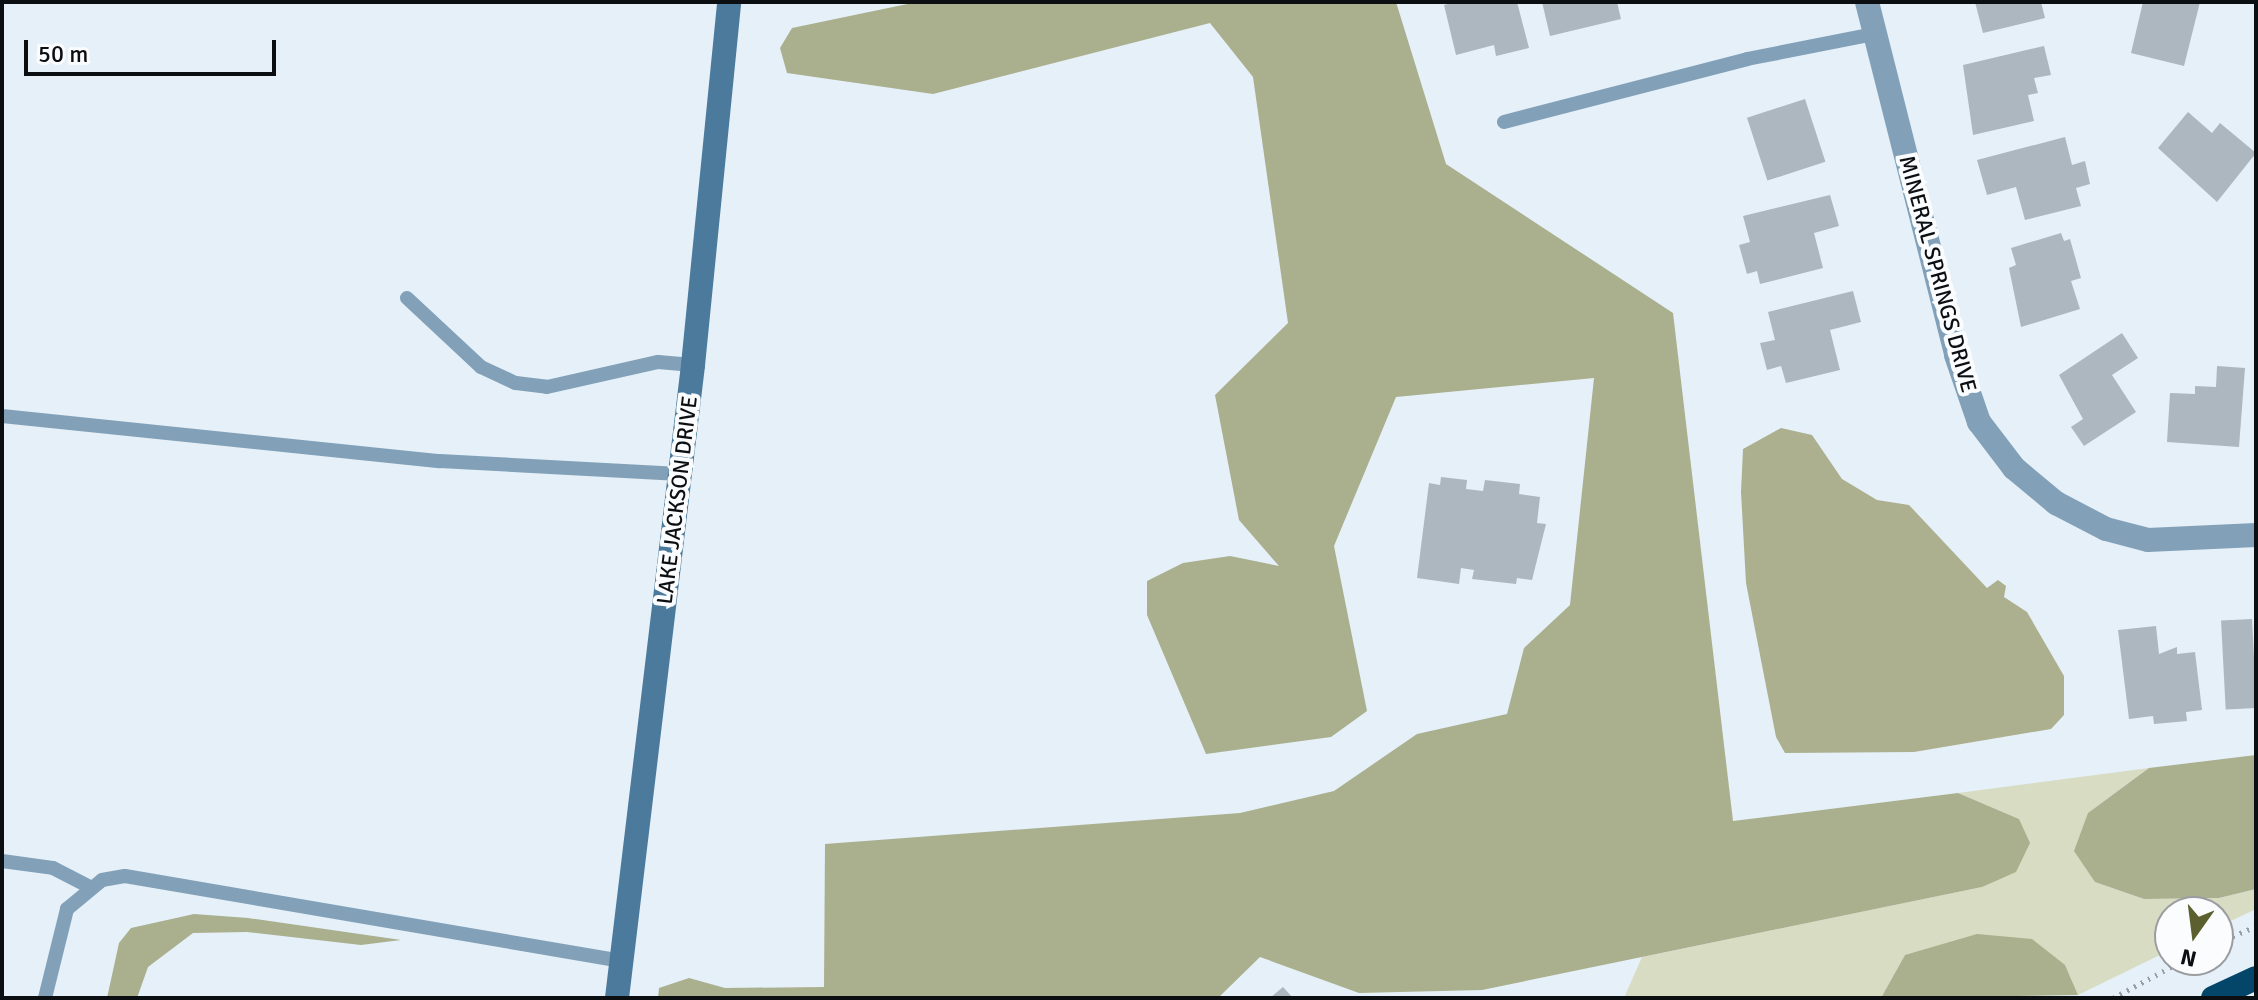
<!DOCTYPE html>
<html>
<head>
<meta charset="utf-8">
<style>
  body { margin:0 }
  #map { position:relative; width:2258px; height:1000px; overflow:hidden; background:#e5f0f9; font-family:Signika,sans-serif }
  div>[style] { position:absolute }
  .green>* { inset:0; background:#d8dcc3 }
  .forest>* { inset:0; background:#aaaf8d }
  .water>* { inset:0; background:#acb08e }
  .building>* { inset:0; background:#acb7bf; transform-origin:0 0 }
  .path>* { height:5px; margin-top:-2.5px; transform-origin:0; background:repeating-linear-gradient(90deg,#969fa5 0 2px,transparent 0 8px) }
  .lane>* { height:14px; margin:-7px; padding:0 7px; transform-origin:7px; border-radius:7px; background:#82a1b8 }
  .street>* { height:24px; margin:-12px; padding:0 12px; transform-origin:12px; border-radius:12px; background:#82a1b8 }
  .secondary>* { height:24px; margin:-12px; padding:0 12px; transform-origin:12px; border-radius:12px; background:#4b7a9c }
  .highway>* { height:24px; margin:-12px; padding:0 12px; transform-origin:12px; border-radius:12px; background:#03466a }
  span { translate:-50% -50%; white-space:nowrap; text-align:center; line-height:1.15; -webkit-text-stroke:8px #fafcfe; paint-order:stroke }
  .street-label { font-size:22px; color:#0c0f12 }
  .frame { position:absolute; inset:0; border:4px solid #0c0f12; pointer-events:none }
  .north { position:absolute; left:2154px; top:896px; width:80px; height:80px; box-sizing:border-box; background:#fafcfe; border:2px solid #9b9da0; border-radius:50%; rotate:194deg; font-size:22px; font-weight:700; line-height:32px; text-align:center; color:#0c0f12 }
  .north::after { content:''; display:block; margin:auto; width:28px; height:36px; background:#5b602e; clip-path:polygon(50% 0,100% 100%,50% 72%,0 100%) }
  .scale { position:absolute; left:24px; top:40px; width:252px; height:36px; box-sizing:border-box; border:4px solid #0c0f12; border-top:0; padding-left:10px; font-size:24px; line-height:28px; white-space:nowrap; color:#0c0f12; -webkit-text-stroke:6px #fafcfe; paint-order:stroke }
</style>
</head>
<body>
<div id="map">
  <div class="green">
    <i style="clip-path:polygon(2149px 768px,2088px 813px,2095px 882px,2144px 899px,2219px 898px,2256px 889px,2256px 909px,2218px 927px,2218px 912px,2170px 912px,2170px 950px,2078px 995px,2065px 965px,1905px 955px,1881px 998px,1624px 998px,1642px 957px,1982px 887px,2019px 819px,1958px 793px)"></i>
  </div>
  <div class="forest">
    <i style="clip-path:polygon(917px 2px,1396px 2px,1446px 164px,1673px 313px,1733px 821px,1958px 793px,2019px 819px,2030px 843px,2016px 872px,1982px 887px,1482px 990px,1359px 993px,1260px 957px,1218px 998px,658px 998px,659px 988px,689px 978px,725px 988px,824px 987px,825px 844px,1240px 813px,1334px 791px,1417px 734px,1507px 714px,1524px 648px,1570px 605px,1594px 378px,1396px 397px,1334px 546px,1367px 711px,1331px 737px,1206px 754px,1147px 615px,1147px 581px,1183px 563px,1230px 556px,1279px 566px,1239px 520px,1215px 395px,1288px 323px,1253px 77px,1210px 23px,933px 94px,787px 73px,780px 48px,792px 28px)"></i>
    <i style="clip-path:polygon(2256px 755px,2256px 889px,2219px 898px,2144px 899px,2095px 882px,2074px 851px,2088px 813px,2149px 768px)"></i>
    <i style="clip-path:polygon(194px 914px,248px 918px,401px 940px,361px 945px,247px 932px,193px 933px,148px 967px,137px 998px,107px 998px,119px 943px,131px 928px)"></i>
    <i style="clip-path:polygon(1977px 934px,2032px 939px,2065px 965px,2078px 995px,1881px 998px,1905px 955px)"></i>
  </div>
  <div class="water">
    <i style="clip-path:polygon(1781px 428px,1812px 435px,1842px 479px,1877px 500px,1909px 505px,1987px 588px,1998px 580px,2006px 586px,2004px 597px,2027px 612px,2064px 676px,2064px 715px,2051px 729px,1914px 752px,1785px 753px,1776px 737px,1746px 583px,1741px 492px,1743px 449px)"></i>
  </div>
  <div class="building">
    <i style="clip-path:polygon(1456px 2px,1517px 2px,1529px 48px,1496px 56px,1494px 45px,1456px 55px,1444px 5px)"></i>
    <i style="clip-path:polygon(1542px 2px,1617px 2px,1621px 19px,1550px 36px)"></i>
    <i style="clip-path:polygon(1975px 2px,2041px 2px,2045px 18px,1983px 33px)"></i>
    <i style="clip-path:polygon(2143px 2px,2200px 2px,2184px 66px,2131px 53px)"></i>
    <i style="clip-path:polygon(2044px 46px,2051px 75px,2034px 78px,2038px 93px,2028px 95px,2034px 121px,1973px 135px,1963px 65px)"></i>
    <i style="left:1805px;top:99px;width:66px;height:61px;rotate:72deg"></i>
    <i style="clip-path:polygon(2188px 112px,2212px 133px,2220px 123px,2256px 153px,2217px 202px,2158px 148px)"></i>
    <i style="clip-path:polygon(2065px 137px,2072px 165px,2085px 161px,2090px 184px,2076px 188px,2081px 206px,2025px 220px,2016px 187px,1987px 195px,1977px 160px)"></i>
    <i style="clip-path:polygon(1830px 195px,1839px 226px,1814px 233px,1823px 268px,1760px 284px,1757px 271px,1747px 274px,1739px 245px,1750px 242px,1743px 216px)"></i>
    <i style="clip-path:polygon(2061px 233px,2064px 241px,2070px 239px,2081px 278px,2071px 281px,2080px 309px,2021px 327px,2009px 268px,2016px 265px,2011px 248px)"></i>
    <i style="clip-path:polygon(1853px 291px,1861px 322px,1830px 330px,1840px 370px,1786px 383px,1781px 366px,1767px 370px,1760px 343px,1775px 340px,1768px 312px)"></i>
    <i style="clip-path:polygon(2122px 333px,2138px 358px,2112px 375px,2136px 412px,2084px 446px,2071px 427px,2083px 419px,2059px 375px)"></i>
    <i style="clip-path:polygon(2217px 366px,2245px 368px,2239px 447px,2167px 442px,2170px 393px,2195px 394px,2195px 386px,2216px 387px)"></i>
    <i style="clip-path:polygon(1441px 477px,1467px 480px,1466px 489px,1483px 491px,1485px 480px,1520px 484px,1519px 494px,1540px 497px,1537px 523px,1546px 524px,1532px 580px,1517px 578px,1516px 584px,1472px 579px,1474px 570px,1461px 568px,1459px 584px,1417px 578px,1429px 483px,1440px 485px)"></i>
    <i style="left:2252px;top:619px;width:89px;height:31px;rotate:87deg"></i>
    <i style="clip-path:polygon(2156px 626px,2159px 654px,2177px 647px,2177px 654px,2195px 652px,2202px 710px,2186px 712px,2187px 721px,2154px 724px,2153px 716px,2129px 719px,2118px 630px)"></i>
    <i style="clip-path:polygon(1283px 987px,1293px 998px,1270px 998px)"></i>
  </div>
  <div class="path">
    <i style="left:2218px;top:943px;width:42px;rotate:-24.1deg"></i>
    <i style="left:2113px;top:998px;width:81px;rotate:-28.2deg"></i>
  </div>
  <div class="lane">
    <i style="left:1504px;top:122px;width:251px;rotate:-14.5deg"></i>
    <i style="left:1747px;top:59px;width:130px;rotate:-11.1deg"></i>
    <i style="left:407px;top:298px;width:101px;rotate:43deg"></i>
    <i style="left:481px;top:367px;width:38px;rotate:25deg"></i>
    <i style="left:516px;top:383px;width:31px;rotate:7deg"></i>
    <i style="left:547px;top:387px;width:114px;rotate:-12.7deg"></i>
    <i style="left:658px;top:362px;width:35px;rotate:5deg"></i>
    <i style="left:2px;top:416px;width:440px;rotate:5.9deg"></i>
    <i style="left:440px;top:461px;width:240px;rotate:3.1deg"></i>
    <i style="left:2px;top:861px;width:51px;rotate:7.8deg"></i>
    <i style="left:53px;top:868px;width:42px;rotate:27.2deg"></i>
    <i style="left:45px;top:998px;width:92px;rotate:-76.1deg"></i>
    <i style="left:67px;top:909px;width:45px;rotate:-39.6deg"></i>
    <i style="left:102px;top:880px;width:23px;rotate:-10deg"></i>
    <i style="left:125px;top:876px;width:504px;rotate:9.71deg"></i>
  </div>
  <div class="street">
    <i style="left:1867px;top:2px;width:364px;rotate:75.8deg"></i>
    <i style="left:1956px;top:355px;width:71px;rotate:71.1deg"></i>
    <i style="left:1979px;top:422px;width:58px;rotate:52.7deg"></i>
    <i style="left:2014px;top:468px;width:55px;rotate:39.8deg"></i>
    <i style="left:2056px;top:503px;width:56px;rotate:27.5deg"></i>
    <i style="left:2106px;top:529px;width:43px;rotate:14.7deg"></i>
    <i style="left:2148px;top:540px;width:108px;rotate:-2.7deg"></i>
  </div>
  <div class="secondary">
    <i style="left:617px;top:998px;width:638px;rotate:-83.15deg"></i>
    <i style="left:693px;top:365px;width:365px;rotate:-84.3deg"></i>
  </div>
  <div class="highway">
    <i style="left:2213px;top:998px;width:47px;rotate:-24.9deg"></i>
  </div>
  <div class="street-label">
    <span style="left:1938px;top:274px;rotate:75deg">MINERAL SPRINGS DRIVE</span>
    <span style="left:677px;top:500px;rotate:-83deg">LAKE JACKSON DRIVE</span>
  </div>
  <div class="frame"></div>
  <div class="north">N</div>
  <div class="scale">50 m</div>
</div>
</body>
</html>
